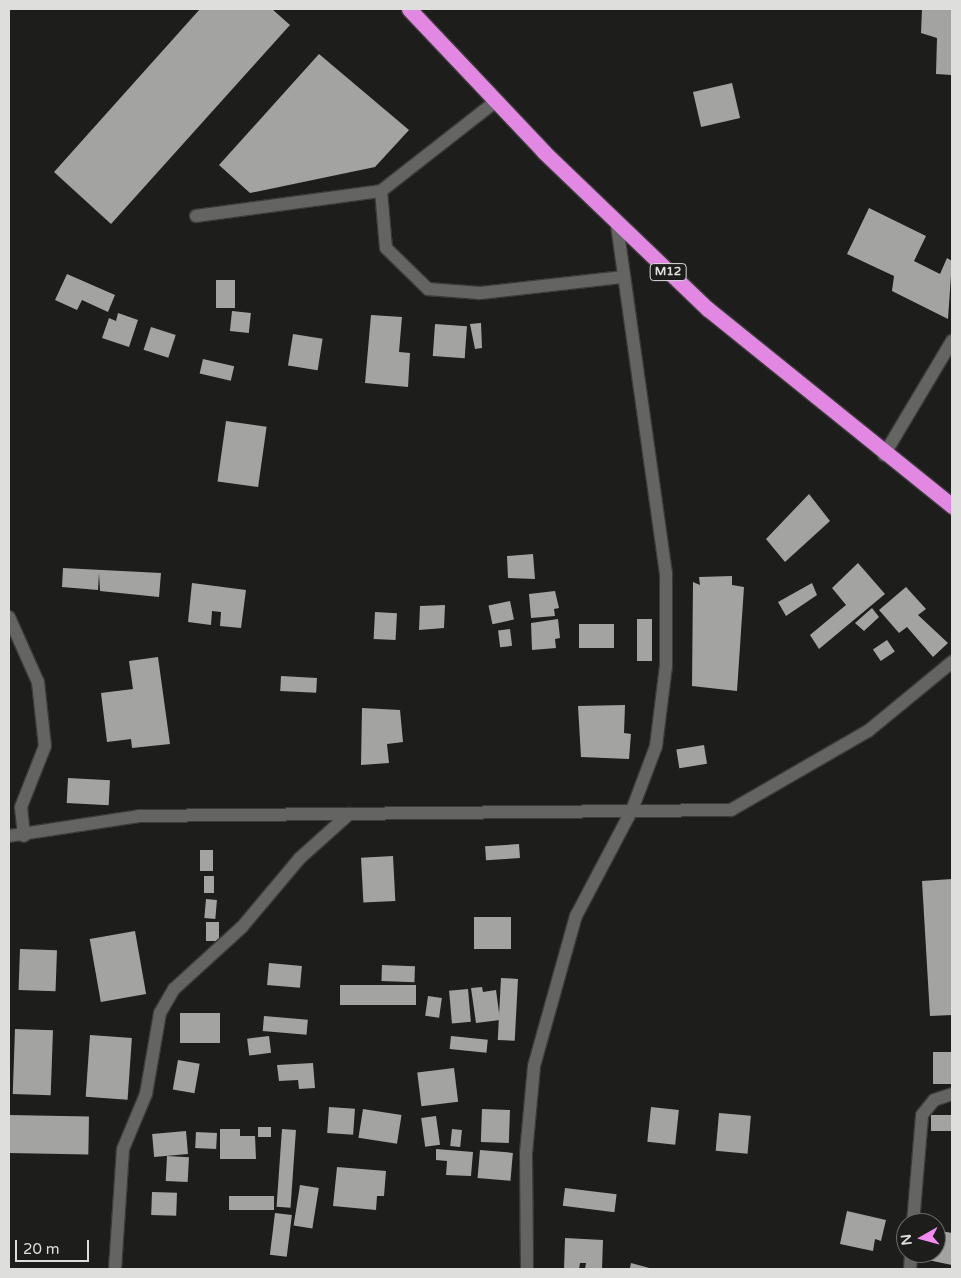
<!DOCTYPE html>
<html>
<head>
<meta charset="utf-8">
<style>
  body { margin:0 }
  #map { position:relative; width:961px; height:1278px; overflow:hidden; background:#1d1e1c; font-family:"Varela Round",sans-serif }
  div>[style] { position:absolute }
  .building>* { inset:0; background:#a3a4a1; transform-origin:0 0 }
  .roads { filter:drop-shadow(1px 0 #3b3b3a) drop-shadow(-1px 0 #3b3b3a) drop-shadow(0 1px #3b3b3a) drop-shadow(0 -1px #3b3b3a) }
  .minor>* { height:12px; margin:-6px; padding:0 6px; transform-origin:6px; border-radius:6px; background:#646562 }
  .highway>* { height:15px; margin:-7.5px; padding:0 7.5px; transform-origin:7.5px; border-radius:7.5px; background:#e388e2 }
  span { translate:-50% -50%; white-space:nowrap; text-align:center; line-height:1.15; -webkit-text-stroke:5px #1d1e1c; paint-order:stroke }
  .shield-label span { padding:1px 4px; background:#1d1e1c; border:1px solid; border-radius:4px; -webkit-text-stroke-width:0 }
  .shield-label { font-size:12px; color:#dededd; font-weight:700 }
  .frame { position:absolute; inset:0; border:10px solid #dededd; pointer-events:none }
  .north { position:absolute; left:896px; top:1213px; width:50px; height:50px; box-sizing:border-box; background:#1d1e1c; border:1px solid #6a6b69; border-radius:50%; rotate:263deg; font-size:14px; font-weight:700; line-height:20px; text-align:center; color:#dededd }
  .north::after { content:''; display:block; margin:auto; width:18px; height:22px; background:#f38af1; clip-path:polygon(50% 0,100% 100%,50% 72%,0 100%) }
  .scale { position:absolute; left:15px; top:1240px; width:74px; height:22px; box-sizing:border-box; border:2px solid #dededd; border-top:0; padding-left:6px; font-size:15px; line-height:18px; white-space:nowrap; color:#dededd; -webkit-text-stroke:4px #1d1e1c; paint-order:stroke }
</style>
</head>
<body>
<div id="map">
  <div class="building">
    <i style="clip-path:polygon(200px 9px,272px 9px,290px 25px,111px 224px,54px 172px)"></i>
    <i style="clip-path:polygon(922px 9px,952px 9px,952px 75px,936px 74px,937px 38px,921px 33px)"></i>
    <i style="clip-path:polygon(319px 54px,409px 130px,375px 167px,250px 193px,219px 165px)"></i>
    <i style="left:732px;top:83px;width:36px;height:40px;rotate:77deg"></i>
    <i style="clip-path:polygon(869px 208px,926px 236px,914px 261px,940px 274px,947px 258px,952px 261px,948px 319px,892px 291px,894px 276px,847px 254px)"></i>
    <i style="clip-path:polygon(67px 274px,115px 295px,108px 312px,82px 300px,77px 310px,55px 300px)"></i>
    <i style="left:235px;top:280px;width:28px;height:19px;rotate:90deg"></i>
    <i style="left:232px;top:311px;width:19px;height:20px;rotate:6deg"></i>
    <i style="clip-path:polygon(118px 313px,138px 320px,129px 347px,102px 338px,109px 318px,116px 321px)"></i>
    <i style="clip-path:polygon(371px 315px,402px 317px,399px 352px,410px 353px,408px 387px,365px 383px)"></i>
    <i style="clip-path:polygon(481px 323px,482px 348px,475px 349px,470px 324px)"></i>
    <i style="left:435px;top:324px;width:32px;height:32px;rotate:4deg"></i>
    <i style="left:151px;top:327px;width:26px;height:24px;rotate:18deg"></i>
    <i style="left:293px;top:334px;width:30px;height:32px;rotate:9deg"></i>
    <i style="left:203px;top:359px;width:32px;height:15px;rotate:13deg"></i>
    <i style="left:226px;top:421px;width:41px;height:61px;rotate:8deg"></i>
    <i style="clip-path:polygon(809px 494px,830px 521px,785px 562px,766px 539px)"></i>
    <i style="clip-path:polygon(533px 554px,535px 579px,508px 578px,507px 556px)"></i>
    <i style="clip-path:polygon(858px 563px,885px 594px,819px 649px,810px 635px,846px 605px,832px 588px)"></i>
    <i style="clip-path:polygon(63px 568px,161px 573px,159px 597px,100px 591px,99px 573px,98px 590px,62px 587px)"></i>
    <i style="clip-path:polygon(732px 576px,732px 585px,744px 587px,737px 691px,692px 686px,693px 582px,700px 585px,699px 577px)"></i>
    <i style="clip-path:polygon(192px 583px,246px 590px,241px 628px,220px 626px,221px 612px,212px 611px,211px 625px,188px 622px)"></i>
    <i style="clip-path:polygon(812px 583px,817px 595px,786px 616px,778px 602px)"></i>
    <i style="clip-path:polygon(906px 587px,926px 609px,918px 615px,948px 643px,933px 657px,907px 627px,899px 633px,879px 610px)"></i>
    <i style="clip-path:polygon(555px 591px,559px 608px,554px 609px,555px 616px,531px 618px,529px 594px)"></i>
    <i style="left:510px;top:601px;width:19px;height:22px;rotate:78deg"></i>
    <i style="clip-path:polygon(445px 605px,444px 628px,419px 630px,420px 606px)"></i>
    <i style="clip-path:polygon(872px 608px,879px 617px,864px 631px,855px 623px)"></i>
    <i style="left:375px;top:612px;width:22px;height:27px;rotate:3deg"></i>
    <i style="clip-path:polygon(558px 619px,560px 638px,555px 639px,556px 648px,532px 650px,531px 623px)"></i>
    <i style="left:637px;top:619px;width:15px;height:42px"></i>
    <i style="left:579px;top:624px;width:35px;height:24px"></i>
    <i style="left:510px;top:629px;width:17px;height:12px;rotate:83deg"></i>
    <i style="left:887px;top:640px;width:14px;height:17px;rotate:56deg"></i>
    <i style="clip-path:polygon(158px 657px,170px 744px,132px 748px,131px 739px,107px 742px,101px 693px,133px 689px,129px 661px)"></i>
    <i style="left:281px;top:676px;width:36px;height:15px;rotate:3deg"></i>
    <i style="clip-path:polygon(625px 705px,624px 733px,631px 734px,629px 759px,581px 757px,578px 706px)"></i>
    <i style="clip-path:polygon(362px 708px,400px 710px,403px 742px,387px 744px,389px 763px,361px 765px)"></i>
    <i style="left:704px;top:745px;width:19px;height:28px;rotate:81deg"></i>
    <i style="left:68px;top:778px;width:42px;height:25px;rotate:3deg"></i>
    <i style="left:519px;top:844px;width:14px;height:34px;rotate:86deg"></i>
    <i style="left:200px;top:850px;width:13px;height:21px"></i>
    <i style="left:393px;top:856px;width:45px;height:32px;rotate:87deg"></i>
    <i style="left:204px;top:876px;width:10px;height:17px"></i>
    <i style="clip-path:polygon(952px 879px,952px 1015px,930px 1016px,922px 881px)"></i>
    <i style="left:206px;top:899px;width:11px;height:19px;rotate:5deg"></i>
    <i style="left:474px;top:917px;width:37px;height:32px"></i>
    <i style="left:206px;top:922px;width:13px;height:19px"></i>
    <i style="left:135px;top:931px;width:64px;height:46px;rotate:80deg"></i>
    <i style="left:20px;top:949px;width:37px;height:41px;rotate:2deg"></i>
    <i style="left:269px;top:963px;width:33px;height:22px;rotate:5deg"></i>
    <i style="left:382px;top:965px;width:33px;height:16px;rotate:2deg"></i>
    <i style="left:501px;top:978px;width:17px;height:62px;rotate:3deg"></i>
    <i style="left:416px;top:985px;width:20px;height:76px;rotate:90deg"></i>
    <i style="clip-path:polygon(482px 987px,483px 992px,496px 990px,500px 1020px,476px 1023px,471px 988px)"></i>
    <i style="left:468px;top:989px;width:33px;height:19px;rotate:85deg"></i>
    <i style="left:428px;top:996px;width:14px;height:20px;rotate:8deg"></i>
    <i style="left:180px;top:1013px;width:40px;height:30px"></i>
    <i style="left:264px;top:1016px;width:44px;height:15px;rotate:5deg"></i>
    <i style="left:15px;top:1029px;width:38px;height:65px;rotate:2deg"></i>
    <i style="left:90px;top:1035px;width:42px;height:62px;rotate:4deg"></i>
    <i style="left:269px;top:1036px;width:17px;height:22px;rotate:83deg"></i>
    <i style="left:451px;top:1036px;width:37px;height:13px;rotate:6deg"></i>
    <i style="left:952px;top:1052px;width:32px;height:19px;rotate:90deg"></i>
    <i style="left:178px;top:1060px;width:22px;height:30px;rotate:10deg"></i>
    <i style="clip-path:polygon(313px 1063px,315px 1088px,299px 1089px,298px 1080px,279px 1081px,277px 1065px)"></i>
    <i style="left:454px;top:1068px;width:34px;height:37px;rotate:83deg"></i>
    <i style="left:329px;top:1107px;width:26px;height:26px;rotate:4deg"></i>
    <i style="left:651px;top:1107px;width:28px;height:35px;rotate:6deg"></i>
    <i style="left:363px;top:1109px;width:39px;height:29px;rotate:9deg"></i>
    <i style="left:482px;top:1109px;width:28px;height:33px;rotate:2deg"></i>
    <i style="left:719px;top:1113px;width:32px;height:38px;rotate:5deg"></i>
    <i style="left:9px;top:1115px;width:80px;height:38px;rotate:1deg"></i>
    <i style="left:931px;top:1115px;width:21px;height:16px"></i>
    <i style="left:436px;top:1116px;width:29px;height:15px;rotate:82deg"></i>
    <i style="left:258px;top:1127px;width:13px;height:10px"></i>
    <i style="clip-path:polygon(220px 1129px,240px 1129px,240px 1136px,255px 1136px,256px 1159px,220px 1159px)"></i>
    <i style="left:282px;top:1129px;width:14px;height:78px;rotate:4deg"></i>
    <i style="left:452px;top:1129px;width:10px;height:17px;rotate:6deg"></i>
    <i style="left:186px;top:1131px;width:23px;height:34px;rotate:85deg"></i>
    <i style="left:196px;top:1132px;width:21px;height:16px;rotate:3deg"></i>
    <i style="clip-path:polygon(436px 1149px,473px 1152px,471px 1176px,446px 1175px,447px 1161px,436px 1160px)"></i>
    <i style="left:480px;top:1150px;width:33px;height:28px;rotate:5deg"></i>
    <i style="left:167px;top:1156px;width:22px;height:25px;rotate:3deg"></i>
    <i style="clip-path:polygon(337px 1167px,386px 1171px,384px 1196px,377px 1196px,376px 1210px,333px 1206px)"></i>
    <i style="left:300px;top:1185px;width:19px;height:41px;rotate:9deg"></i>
    <i style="left:565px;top:1188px;width:52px;height:18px;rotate:7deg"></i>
    <i style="left:152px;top:1192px;width:25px;height:23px;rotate:2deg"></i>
    <i style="left:274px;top:1196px;width:14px;height:45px;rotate:90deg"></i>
    <i style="clip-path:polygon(847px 1211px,886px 1220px,881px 1241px,875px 1239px,873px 1251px,840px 1244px)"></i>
    <i style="left:275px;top:1213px;width:17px;height:42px;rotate:7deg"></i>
    <i style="clip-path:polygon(936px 1230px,952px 1233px,952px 1265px,923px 1259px,924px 1253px,936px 1253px)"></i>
    <i style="clip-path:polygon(565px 1238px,603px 1240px,602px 1269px,585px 1269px,586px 1263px,580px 1263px,579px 1269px,564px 1269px)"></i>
    <i style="clip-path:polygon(631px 1263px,653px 1269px,619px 1269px,630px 1268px)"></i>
  </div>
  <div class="roads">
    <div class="minor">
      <i style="left:381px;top:191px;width:57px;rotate:85deg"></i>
      <i style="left:386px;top:248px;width:59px;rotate:44.3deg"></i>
      <i style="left:428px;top:289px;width:52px;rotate:4.4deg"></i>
      <i style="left:480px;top:293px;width:143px;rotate:-6.4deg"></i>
      <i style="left:196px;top:216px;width:187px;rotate:-7.7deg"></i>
      <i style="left:381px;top:191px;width:145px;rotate:-38deg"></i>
      <i style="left:884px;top:455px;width:133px;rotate:-59.2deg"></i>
      <i style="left:9px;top:617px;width:71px;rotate:66deg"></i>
      <i style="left:38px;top:682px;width:64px;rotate:83.8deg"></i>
      <i style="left:45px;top:746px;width:66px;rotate:111.5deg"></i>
      <i style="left:21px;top:807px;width:29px;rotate:84deg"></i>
      <i style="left:9px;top:836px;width:132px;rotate:-8.7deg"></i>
      <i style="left:139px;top:816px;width:592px;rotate:-0.58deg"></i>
      <i style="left:731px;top:810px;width:158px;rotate:-30deg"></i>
      <i style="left:868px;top:731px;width:109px;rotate:-39.4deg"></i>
      <i style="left:913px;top:1223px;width:108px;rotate:-85.2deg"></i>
      <i style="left:922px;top:1115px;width:19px;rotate:-51deg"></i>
      <i style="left:934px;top:1100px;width:19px;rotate:-18deg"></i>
      <i style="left:115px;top:1269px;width:120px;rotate:-86.2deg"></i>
      <i style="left:123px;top:1149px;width:60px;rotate:-67.3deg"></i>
      <i style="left:146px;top:1094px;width:82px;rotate:-80.2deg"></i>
      <i style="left:160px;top:1013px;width:28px;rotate:-60deg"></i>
      <i style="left:174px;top:989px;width:92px;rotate:-42.4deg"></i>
      <i style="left:242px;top:927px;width:90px;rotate:-50deg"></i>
      <i style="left:300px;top:858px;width:66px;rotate:-41.9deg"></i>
      <i style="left:527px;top:1269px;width:116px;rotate:-90.5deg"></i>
      <i style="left:526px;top:1153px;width:87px;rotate:-84.7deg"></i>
      <i style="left:534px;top:1066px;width:156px;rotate:-74.4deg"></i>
      <i style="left:576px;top:916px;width:120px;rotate:-62.2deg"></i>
      <i style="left:632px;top:810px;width:68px;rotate:-69.4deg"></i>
      <i style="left:656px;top:746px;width:81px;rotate:-82.9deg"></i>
      <i style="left:666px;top:666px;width:92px;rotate:-90deg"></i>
      <i style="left:666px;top:574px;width:353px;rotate:-98deg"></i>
      <i style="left:910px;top:1269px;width:16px;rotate:-86deg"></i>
    </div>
    <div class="highway">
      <i style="left:409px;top:9px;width:197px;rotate:46.6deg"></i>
      <i style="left:544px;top:152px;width:227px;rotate:43.8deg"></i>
      <i style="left:708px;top:309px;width:314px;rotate:38.9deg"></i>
    </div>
  </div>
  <div class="shield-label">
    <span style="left:668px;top:272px">M12</span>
  </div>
  <div class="frame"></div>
  <div class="north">N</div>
  <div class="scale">20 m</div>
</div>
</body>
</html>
